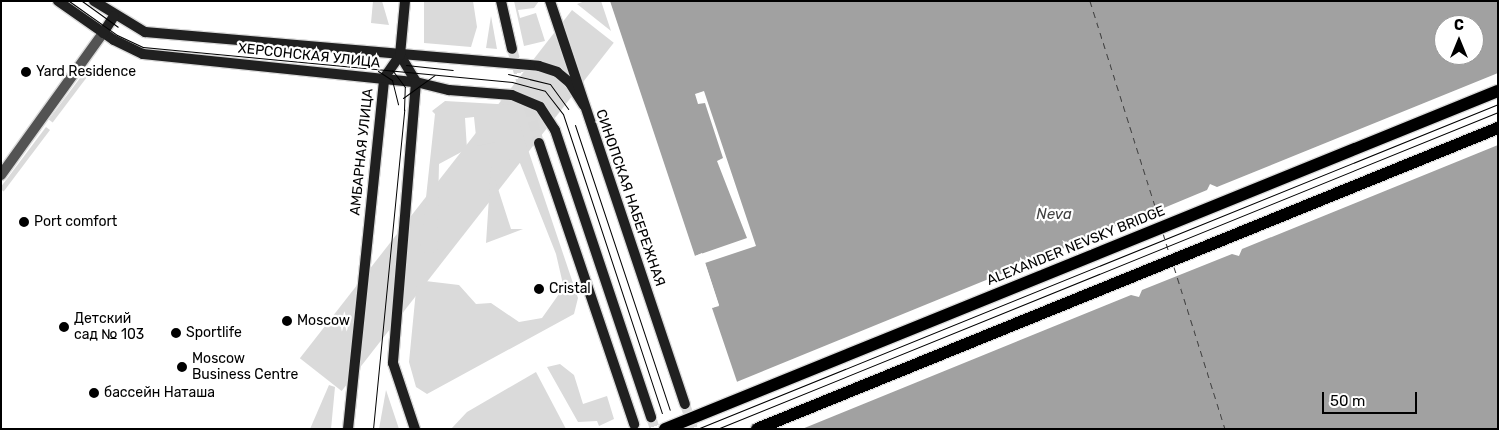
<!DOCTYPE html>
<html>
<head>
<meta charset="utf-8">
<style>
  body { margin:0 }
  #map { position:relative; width:1499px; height:430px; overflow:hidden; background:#fff; font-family:Rubik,sans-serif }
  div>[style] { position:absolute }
  .green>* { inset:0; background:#dadada; transform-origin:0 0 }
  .water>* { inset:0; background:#a1a1a1 }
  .pier>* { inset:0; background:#fff }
  .ferry>* { height:1px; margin-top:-0.5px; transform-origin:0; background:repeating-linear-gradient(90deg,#424242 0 6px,transparent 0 11px) }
  .secondary-tunnel>* { height:10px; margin-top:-5px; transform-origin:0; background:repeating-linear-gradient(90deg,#d9d9d9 0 10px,transparent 0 15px) }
  .roads { filter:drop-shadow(1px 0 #dbdbdb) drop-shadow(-1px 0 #dbdbdb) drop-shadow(0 1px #dbdbdb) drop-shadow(0 -1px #dbdbdb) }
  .street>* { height:10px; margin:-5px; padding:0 5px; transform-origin:5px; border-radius:5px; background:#535353 }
  .secondary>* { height:10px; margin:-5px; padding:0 5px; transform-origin:5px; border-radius:5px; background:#202020 }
  .primary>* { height:12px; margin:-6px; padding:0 6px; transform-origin:6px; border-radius:6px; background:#000 }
  .tram>* { height:1px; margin:-0.5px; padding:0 0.5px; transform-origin:0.5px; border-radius:0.5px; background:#000 }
  .bridges { filter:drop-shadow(1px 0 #dbdbdb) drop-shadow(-1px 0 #dbdbdb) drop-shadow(0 1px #dbdbdb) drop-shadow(0 -1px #dbdbdb) }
  .primary-bridge>* { height:12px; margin:-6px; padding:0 6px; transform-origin:6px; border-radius:6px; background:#000 }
  .dots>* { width:14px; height:14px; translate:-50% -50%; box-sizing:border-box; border:2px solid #fff; border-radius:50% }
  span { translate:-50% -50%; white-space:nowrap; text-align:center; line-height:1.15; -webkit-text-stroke:4.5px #fff; paint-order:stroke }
  .street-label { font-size:14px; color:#000 }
  .poi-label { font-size:14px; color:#000 }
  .left { translate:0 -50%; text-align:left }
  .water-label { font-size:15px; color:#424242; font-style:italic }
  .frame { position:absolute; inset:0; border:2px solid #000; pointer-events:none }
  .north { position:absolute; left:1434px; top:15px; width:50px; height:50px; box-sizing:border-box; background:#fff; border:1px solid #999; border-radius:50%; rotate:0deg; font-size:14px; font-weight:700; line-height:20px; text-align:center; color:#000 }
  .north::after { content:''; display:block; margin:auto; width:18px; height:22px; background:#000; clip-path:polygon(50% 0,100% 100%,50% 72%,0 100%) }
  .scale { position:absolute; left:1322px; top:392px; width:95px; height:22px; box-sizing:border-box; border:2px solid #000; border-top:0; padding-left:6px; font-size:15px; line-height:18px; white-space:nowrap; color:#000; -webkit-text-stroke:4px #fff; paint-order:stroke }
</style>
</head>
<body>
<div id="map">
  <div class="green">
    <i style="clip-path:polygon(373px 1px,382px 1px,389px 25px,371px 23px)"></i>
    <i style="clip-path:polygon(424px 1px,473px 1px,477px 27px,471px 47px,424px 43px)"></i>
    <i style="clip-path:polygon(514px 1px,539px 1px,534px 8px,518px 10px,520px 18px,536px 13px,545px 41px,524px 46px)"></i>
    <i style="clip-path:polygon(585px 1px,601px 1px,611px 31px,577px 4px)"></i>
    <i style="left:572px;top:10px;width:53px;height:442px;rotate:38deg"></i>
    <i style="clip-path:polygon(491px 16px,497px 49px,486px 48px)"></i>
    <i style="left:83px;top:74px;width:5px;height:57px;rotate:37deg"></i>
    <i style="clip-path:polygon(445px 101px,513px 105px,578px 298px,574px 314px,427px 394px,416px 387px,409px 362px,417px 280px,459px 285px,476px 304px,491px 303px,519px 322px,542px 318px,559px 294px,565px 293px,556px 254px,518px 158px,510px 160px,496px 142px,477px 146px,474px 117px,465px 118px,467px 149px,439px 164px,437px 252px,420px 253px,435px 114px,432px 111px)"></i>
    <i style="left:46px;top:127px;width:5px;height:77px;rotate:37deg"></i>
    <i style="clip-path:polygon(491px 167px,511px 229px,523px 229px,486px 243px)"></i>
    <i style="clip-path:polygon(560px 364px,574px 375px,583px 404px,607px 396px,614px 419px,599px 426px,597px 421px,578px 422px,547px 367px)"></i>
    <i style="clip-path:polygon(536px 372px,566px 429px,451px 429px,467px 412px)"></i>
    <i style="clip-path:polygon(329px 385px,335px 387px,331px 429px,310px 429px)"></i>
    <i style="clip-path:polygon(386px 390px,399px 429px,379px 429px)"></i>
  </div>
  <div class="water">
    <i style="clip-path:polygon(evenodd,610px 1px,1498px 1px,1498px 429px,753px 429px,712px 308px,719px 305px,702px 253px,695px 256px,610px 1px,1444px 25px,1474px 25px,1474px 55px,1444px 55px,1444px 25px)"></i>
  </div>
  <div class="pier">
    <i style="clip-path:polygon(1498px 73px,1498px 145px,1242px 249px,1239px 256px,1232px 254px,1142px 290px,1139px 297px,1131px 295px,802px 429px,750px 429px,734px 383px,1106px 231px,1110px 224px,1118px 227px,1207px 190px,1210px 184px,1217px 187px)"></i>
    <i style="clip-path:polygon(704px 91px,756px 246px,705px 263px,719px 306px,712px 308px,716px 304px,700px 256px,695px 256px,747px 238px,717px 161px,723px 158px,705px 103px,698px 104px,695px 94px)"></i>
  </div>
  <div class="ferry">
    <i style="left:1090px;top:1px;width:232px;rotate:72.4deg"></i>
    <i style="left:1163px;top:233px;width:24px;rotate:73deg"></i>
    <i style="left:1174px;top:267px;width:170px;rotate:72.5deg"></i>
  </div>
  <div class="secondary-tunnel">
    <i style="left:512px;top:49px;width:98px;rotate:74deg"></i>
    <i style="left:685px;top:404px;width:26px;rotate:72deg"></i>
    <i style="left:651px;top:417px;width:13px;rotate:72deg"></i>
  </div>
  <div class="roads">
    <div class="street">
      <i style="left:1px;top:175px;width:175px;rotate:-54.3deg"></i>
    </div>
    <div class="secondary">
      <i style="left:58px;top:1px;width:68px;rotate:34.9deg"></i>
      <i style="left:114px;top:40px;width:32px;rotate:26deg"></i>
      <i style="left:143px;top:54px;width:274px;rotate:5.9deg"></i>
      <i style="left:416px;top:82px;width:34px;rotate:14deg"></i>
      <i style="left:449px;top:90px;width:63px;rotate:4.5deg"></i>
      <i style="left:512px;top:95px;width:30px;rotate:23deg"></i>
      <i style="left:540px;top:107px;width:27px;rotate:57deg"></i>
      <i style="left:555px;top:130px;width:303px;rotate:71.5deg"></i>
      <i style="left:94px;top:1px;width:60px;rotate:31.3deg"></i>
      <i style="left:145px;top:32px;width:395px;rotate:4.9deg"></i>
      <i style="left:539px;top:66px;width:19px;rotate:18deg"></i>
      <i style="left:557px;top:72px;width:17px;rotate:40deg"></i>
      <i style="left:570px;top:83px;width:26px;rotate:58deg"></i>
      <i style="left:501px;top:1px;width:49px;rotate:77.1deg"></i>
      <i style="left:550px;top:1px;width:425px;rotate:71.5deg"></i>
      <i style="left:103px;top:33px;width:20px;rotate:-57deg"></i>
      <i style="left:400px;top:55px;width:31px;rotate:59deg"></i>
      <i style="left:416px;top:82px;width:282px;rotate:94.7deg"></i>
      <i style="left:393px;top:363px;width:70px;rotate:71.6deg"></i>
      <i style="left:539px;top:143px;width:297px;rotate:71.3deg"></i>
      <i style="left:348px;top:429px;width:353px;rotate:-84.1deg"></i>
      <i style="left:384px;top:78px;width:28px;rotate:-55deg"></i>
      <i style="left:400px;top:55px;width:54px;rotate:-84.7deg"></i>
    </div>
    <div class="primary">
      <i style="left:757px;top:429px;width:800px;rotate:-22.11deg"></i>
    </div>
  </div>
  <div class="tram">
    <i style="left:69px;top:1px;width:59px;rotate:35.3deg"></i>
    <i style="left:117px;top:35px;width:29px;rotate:25deg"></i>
    <i style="left:143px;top:47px;width:371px;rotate:5.4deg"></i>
    <i style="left:512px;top:82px;width:34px;rotate:15deg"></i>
    <i style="left:545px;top:91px;width:29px;rotate:52deg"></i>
    <i style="left:563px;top:114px;width:315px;rotate:71.7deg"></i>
    <i style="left:82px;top:1px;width:44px;rotate:35.8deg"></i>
    <i style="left:406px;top:65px;width:47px;rotate:6.1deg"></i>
    <i style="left:378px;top:71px;width:17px;rotate:33deg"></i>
    <i style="left:392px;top:80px;width:25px;rotate:76deg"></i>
    <i style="left:508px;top:74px;width:43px;rotate:13.4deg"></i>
    <i style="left:550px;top:84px;width:31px;rotate:54deg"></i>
    <i style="left:403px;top:98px;width:39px;rotate:-36deg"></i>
    <i style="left:575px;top:125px;width:300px;rotate:71.6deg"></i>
    <i style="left:373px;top:429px;width:321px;rotate:-84.4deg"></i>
    <i style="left:404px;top:110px;width:23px;rotate:-88deg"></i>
    <i style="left:405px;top:87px;width:21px;rotate:-127deg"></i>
    <i style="left:697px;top:429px;width:864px;rotate:-22.08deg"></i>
    <i style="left:717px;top:429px;width:843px;rotate:-22.09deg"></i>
  </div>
  <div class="bridges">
    <div class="primary-bridge">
      <i style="left:665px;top:429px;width:899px;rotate:-22.09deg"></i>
    </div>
  </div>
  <div class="dots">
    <i style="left:26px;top:72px;background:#000"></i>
    <i style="left:24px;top:222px;background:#000"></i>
    <i style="left:539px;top:289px;background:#000"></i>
    <i style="left:287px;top:321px;background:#000"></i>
    <i style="left:64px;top:327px;background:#000"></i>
    <i style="left:176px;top:333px;background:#000"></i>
    <i style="left:182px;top:367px;background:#000"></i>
    <i style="left:94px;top:393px;background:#000"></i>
  </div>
  <div class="street-label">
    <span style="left:309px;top:56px;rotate:6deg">ХЕРСОНСКАЯ УЛИЦА</span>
    <span style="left:362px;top:152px;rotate:-84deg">АМБАРНАЯ УЛИЦА</span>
    <span style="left:630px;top:198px;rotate:71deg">СИНОПСКАЯ НАБЕРЕЖНАЯ</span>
    <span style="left:1076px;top:246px;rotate:-22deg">ALEXANDER NEVSKY BRIDGE</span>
  </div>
  <div class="poi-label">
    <span class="left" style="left:36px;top:72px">Yard Residence</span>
    <span class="left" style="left:34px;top:222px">Port comfort</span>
    <span class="left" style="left:549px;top:289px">Cristal</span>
    <span class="left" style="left:74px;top:327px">Детский<br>сад № 103</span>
    <span class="left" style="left:297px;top:321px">Moscow</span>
    <span class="left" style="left:186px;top:333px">Sportlife</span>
    <span class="left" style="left:192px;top:367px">Moscow<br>Business Centre</span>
    <span class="left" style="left:104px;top:393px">бассейн Наташа</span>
  </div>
  <div class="water-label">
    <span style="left:1054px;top:215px">Neva</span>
  </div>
  <div class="frame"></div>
  <div class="north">С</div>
  <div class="scale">50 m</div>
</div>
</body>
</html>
